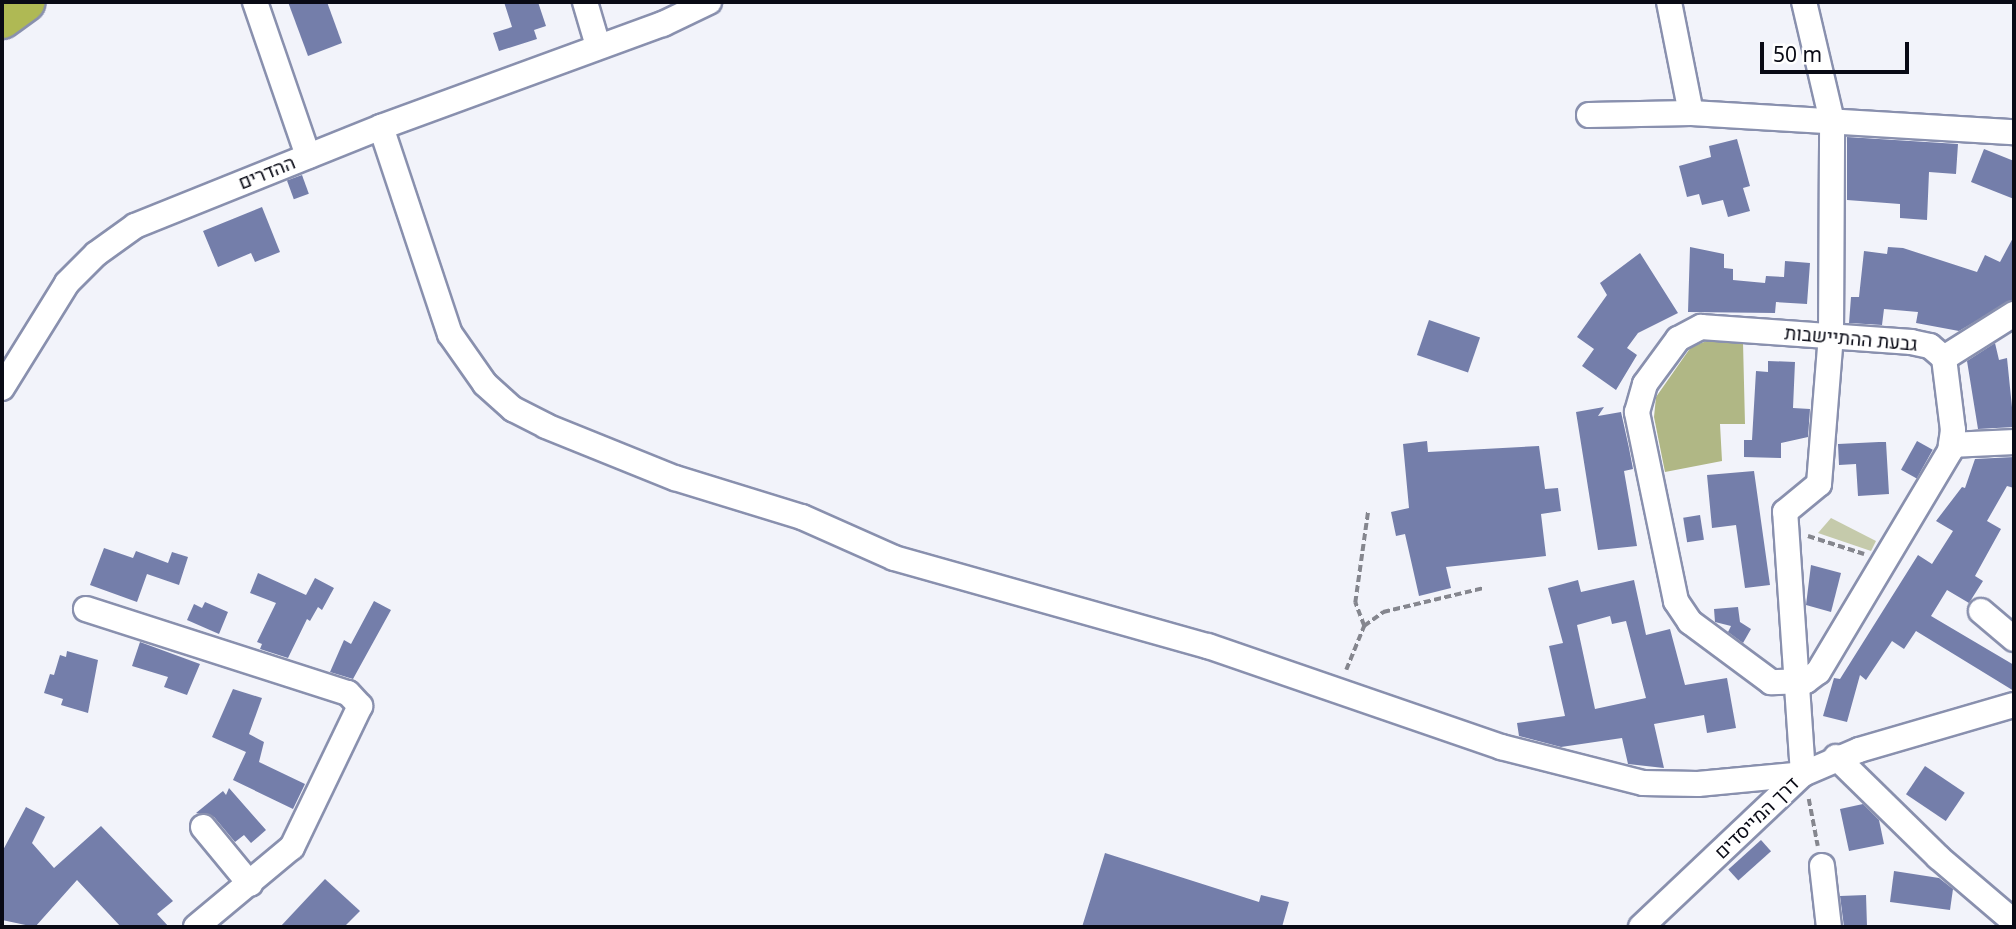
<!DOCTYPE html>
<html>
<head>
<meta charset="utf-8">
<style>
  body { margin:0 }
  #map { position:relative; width:2016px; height:929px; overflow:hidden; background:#f2f3fa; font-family:"Noto Sans",Heebo,sans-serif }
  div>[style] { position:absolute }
  .green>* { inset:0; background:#c5caab }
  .forest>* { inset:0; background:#b0b785 }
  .building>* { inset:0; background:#747eaa; transform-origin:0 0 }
  .path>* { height:3.5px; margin-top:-1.75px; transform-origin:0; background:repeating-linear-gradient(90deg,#85868e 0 7px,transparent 0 10.5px) }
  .roads { filter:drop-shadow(2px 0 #8990ae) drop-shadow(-2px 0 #8990ae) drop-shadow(0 2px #8990ae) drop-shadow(0 -2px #8990ae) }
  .minor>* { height:24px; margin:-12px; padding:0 12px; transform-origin:12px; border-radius:12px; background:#fff }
  .highway>* { height:37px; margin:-18.5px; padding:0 18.5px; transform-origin:18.5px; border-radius:18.5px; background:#afb954 }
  span { translate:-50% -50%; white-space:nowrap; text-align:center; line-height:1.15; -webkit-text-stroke:5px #fff; paint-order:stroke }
  .street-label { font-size:19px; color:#090a15 }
  .frame { position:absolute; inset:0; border:4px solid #090a15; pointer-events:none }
  .scale { position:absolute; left:1760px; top:42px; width:149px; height:32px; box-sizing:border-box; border:4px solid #090a15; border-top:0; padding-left:9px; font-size:21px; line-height:24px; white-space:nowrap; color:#090a15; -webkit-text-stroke:5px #fff; paint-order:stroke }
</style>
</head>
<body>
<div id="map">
  <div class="green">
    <i style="clip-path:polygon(1831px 518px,1876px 541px,1871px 551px,1818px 533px)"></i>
  </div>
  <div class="forest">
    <i style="clip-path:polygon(1712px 339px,1743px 342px,1745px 424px,1720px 424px,1722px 461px,1665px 472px,1654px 417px,1656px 397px,1691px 347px)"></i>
  </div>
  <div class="building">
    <i style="clip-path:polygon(288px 2px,327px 2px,342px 43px,308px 56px)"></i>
    <i style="clip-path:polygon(504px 2px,538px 2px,546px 26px,534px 30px,537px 39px,499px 51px,493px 33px,512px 27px)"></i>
    <i style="clip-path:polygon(1847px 137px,1958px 144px,1956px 174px,1929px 172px,1927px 220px,1900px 218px,1900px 204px,1847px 200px)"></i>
    <i style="clip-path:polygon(1737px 139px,1750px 186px,1743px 188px,1750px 211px,1728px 217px,1723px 200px,1702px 205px,1699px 194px,1687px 197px,1679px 166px,1711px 157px,1709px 146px)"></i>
    <i style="clip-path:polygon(1984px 149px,2014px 161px,2014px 199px,1971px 182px)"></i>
    <i style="left:302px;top:175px;width:20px;height:16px;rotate:70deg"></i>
    <i style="clip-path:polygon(262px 207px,280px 252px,255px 262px,251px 253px,218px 267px,203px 231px)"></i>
    <i style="clip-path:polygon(2014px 236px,2014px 299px,1959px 331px,1916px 323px,1918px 312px,1884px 309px,1882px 325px,1849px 323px,1851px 297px,1859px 297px,1864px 251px,1887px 254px,1888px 247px,1903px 248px,1977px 272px,1985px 255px,2000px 262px)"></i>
    <i style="clip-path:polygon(1690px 247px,1724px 254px,1724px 268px,1733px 269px,1733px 280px,1765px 283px,1766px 276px,1784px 277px,1785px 261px,1810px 263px,1807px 304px,1776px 302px,1775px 313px,1688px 312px)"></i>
    <i style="clip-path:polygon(1640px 253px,1678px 313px,1638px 333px,1627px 348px,1637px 355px,1616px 390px,1582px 366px,1594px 349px,1577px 337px,1607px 295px,1600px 283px)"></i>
    <i style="left:1429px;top:320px;width:54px;height:37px;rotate:19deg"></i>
    <i style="clip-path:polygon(1995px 343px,1999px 360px,2007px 358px,2014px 427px,1978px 429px,1967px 361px)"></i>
    <i style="clip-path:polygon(1768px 361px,1795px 362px,1793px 408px,1810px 409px,1808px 437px,1781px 443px,1781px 458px,1744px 457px,1744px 440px,1752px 440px,1756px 371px,1768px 372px)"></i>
    <i style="clip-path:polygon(1604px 407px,1598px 416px,1621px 412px,1629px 448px,1633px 469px,1624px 471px,1637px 546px,1598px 550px,1576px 412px)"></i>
    <i style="clip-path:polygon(1427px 441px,1428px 452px,1539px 446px,1545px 489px,1558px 488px,1561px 511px,1541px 514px,1546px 556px,1446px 567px,1451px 588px,1419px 596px,1405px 534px,1396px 536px,1391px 512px,1409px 508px,1403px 444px)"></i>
    <i style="left:1917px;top:441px;width:18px;height:33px;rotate:29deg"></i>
    <i style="clip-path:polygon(1879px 442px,1886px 442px,1889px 494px,1858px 496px,1856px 464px,1839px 465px,1838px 444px)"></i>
    <i style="clip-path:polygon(2014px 457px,2014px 488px,2007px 486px,1987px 521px,2001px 529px,1975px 576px,1983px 581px,1969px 603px,1947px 590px,1931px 616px,2014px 665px,2014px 691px,1916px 631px,1904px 649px,1892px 641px,1866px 680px,1860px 675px,1847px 722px,1823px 716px,1834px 678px,1840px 679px,1918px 555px,1932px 564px,1953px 531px,1936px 521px,1962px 487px,1965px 488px,1975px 459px)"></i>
    <i style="clip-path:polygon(1754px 471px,1770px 585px,1745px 588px,1736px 525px,1712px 528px,1707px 475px)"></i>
    <i style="left:1700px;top:515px;width:25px;height:17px;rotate:81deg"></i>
    <i style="clip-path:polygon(104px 548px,133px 558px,136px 551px,168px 563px,172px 552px,188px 557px,179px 585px,147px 574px,137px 602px,90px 585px)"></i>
    <i style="clip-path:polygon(1811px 565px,1841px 573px,1831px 612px,1806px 605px)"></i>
    <i style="clip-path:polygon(258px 573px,306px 595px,315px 578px,334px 588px,322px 610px,318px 607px,310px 621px,307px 619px,288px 658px,260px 649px,262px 644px,257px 642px,276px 603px,250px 593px)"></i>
    <i style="clip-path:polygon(evenodd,1578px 580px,1581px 592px,1634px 580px,1646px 635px,1670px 629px,1685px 685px,1727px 678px,1736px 728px,1707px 733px,1704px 715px,1654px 724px,1664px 768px,1628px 764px,1622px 738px,1561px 747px,1519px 736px,1517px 723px,1565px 716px,1549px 646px,1563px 643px,1548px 588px,1578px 580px,1610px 616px,1612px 624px,1626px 621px,1646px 698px,1595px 709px,1577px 625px,1610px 616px)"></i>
    <i style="clip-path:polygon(374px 601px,391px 610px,353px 679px,330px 672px,344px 640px,351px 644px)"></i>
    <i style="clip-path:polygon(205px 602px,228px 612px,219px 634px,187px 620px,194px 604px,202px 608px)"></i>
    <i style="clip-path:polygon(1738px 607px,1740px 622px,1751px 629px,1743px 643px,1728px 632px,1731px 626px,1715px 622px,1714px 609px)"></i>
    <i style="clip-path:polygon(140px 642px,200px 664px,187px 695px,164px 687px,168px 677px,132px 666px)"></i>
    <i style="clip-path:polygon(67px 651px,98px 660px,88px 713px,61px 705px,63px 699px,44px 693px,50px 674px,54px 675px,60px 655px,66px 657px)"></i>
    <i style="clip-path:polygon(233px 689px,262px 698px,249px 734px,264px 742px,259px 762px,305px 784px,293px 809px,233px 780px,246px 752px,212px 737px)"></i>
    <i style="left:1925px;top:766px;width:48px;height:34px;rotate:34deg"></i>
    <i style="clip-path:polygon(229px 788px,266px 830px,251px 843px,244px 835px,235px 842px,214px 817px,196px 813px,223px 791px,226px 795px)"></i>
    <i style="clip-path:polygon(1863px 804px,1879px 820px,1884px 844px,1849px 851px,1840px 809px)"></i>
    <i style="clip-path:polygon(26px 807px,45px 817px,32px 843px,54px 868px,101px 826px,173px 901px,157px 914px,169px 927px,121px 927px,77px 880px,35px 927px,2px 920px,2px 852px)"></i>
    <i style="left:1761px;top:840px;width:15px;height:44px;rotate:48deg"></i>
    <i style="clip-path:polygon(1105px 853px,1259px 902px,1261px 895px,1289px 902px,1282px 927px,1082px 927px)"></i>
    <i style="clip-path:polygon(1894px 871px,1939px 878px,1953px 889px,1950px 910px,1890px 902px)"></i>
    <i style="clip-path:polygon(325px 879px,360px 911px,344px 927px,280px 927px)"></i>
    <i style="clip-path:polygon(1866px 895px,1867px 927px,1844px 927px,1840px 896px)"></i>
  </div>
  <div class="path">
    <i style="left:1808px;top:536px;width:59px;rotate:17.8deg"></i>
    <i style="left:1364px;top:626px;width:25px;rotate:-111deg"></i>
    <i style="left:1355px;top:603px;width:93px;rotate:-82deg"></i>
    <i style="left:1346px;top:670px;width:48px;rotate:-67.8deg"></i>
    <i style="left:1364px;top:626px;width:24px;rotate:-36deg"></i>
    <i style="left:1383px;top:612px;width:104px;rotate:-13.4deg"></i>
    <i style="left:1809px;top:799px;width:48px;rotate:79.2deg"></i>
  </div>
  <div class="roads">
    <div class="minor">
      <i style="left:255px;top:2px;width:163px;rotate:71deg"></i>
      <i style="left:585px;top:2px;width:46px;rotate:73.5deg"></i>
      <i style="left:1669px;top:2px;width:113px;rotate:78.8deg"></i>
      <i style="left:1589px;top:115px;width:102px;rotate:-1.1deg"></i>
      <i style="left:1691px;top:113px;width:324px;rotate:3.4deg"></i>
      <i style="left:381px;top:127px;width:218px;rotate:71.6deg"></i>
      <i style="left:450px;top:334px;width:61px;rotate:55deg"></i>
      <i style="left:485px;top:384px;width:38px;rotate:42deg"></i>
      <i style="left:513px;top:409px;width:37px;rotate:27deg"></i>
      <i style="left:546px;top:426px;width:139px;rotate:22deg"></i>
      <i style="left:675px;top:478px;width:133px;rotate:17.1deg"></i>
      <i style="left:802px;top:517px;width:101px;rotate:24deg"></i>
      <i style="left:894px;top:558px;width:326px;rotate:15.7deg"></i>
      <i style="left:1208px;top:646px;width:310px;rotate:19deg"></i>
      <i style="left:1501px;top:747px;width:146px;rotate:14.2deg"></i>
      <i style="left:1643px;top:783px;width:55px;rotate:1deg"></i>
      <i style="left:1698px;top:784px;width:105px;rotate:-5.4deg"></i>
      <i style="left:1803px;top:774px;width:263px;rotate:-93.9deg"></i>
      <i style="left:1785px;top:512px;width:44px;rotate:-39.5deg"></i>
      <i style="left:1819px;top:484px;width:148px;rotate:-85.4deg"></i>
      <i style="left:1831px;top:336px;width:215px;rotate:-89.7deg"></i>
      <i style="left:1832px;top:121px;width:122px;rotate:-103.2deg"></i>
      <i style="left:1701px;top:327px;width:211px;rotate:4.1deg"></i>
      <i style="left:1911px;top:342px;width:19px;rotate:12deg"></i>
      <i style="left:1930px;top:346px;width:18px;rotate:41deg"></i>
      <i style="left:1944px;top:358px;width:73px;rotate:82.9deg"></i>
      <i style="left:1953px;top:430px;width:21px;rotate:98deg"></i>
      <i style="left:1950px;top:451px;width:257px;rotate:120.8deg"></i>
      <i style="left:1818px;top:672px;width:15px;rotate:143deg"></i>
      <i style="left:1806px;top:681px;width:35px;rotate:178deg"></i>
      <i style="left:1771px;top:682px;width:101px;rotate:-143.5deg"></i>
      <i style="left:1690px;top:622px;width:25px;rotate:-124deg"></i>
      <i style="left:1676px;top:601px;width:193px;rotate:-101.7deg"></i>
      <i style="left:1637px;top:412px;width:29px;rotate:-74deg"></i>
      <i style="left:1645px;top:384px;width:56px;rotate:-53.7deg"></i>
      <i style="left:1678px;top:339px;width:26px;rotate:-28deg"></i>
      <i style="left:1944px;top:358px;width:83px;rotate:-32.2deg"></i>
      <i style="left:2px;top:388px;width:123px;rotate:-58.2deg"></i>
      <i style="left:67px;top:283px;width:41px;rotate:-45deg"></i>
      <i style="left:96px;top:254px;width:48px;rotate:-35.7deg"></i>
      <i style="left:135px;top:226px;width:265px;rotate:-21.9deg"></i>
      <i style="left:381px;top:127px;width:300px;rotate:-20.1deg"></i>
      <i style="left:663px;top:24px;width:51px;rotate:-25.6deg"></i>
      <i style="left:1951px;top:445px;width:63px;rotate:-2.7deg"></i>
      <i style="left:86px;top:609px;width:275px;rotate:17.8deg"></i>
      <i style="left:348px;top:693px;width:18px;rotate:47deg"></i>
      <i style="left:360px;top:706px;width:157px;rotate:115.7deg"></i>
      <i style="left:292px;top:847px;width:125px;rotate:140.2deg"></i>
      <i style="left:1981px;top:611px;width:43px;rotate:40.3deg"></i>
      <i style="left:1836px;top:757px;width:143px;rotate:44.4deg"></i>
      <i style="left:1938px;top:857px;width:100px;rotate:40.5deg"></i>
      <i style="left:203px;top:827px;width:74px;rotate:50.5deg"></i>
      <i style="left:1822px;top:866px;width:61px;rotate:83.5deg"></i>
      <i style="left:1641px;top:927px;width:223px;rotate:-43.4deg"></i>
      <i style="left:1803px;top:774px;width:61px;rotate:-23.2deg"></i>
      <i style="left:1859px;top:750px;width:161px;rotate:-16.2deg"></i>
    </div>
    <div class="highway">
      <i style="left:2px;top:19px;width:29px;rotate:-36deg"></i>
    </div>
  </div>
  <div class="street-label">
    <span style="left:267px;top:173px;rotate:-22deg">ההדרים</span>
    <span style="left:1851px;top:339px;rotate:5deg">גבעת ההתיישבות</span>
    <span style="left:1757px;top:818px;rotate:-44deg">דרך המייסדים</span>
  </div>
  <div class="frame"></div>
  <div class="scale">50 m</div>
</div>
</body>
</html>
